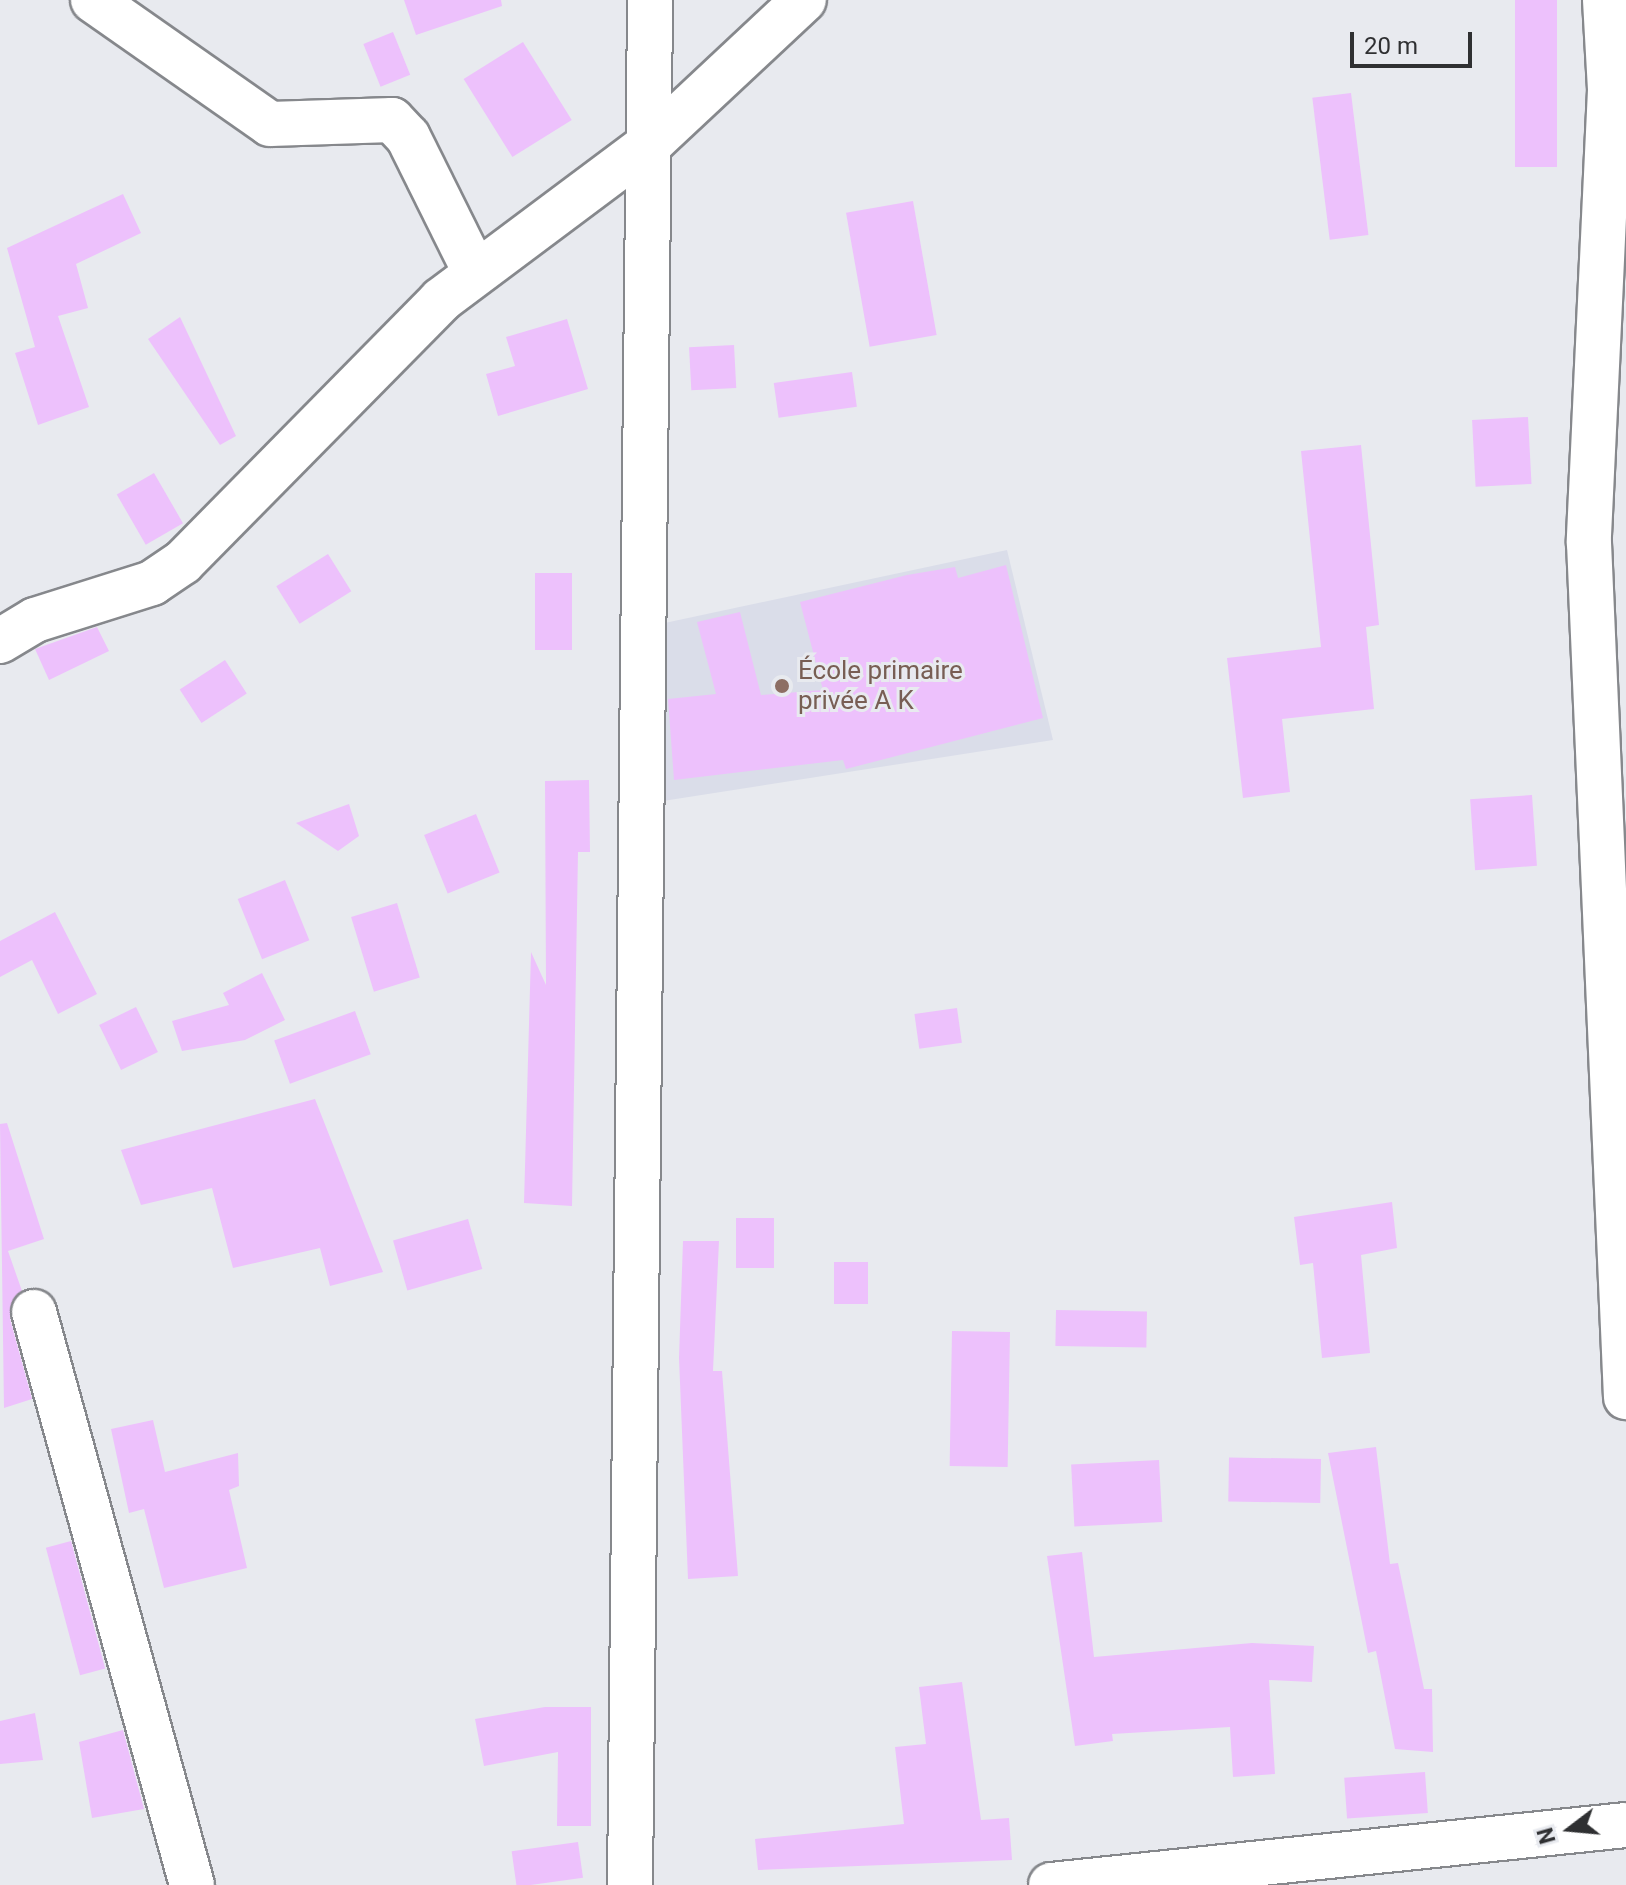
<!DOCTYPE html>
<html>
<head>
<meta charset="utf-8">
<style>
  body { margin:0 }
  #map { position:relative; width:1626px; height:1885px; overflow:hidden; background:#e8eaef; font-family:Roboto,sans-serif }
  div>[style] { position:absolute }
  .built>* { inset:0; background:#dadde9 }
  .building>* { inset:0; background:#edc1fc; transform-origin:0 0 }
  .roads { filter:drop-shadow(2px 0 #86888c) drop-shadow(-2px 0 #86888c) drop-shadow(0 2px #86888c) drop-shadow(0 -2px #86888c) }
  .minor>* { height:44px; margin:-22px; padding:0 22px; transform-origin:22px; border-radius:22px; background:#fff }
  .tertiary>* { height:44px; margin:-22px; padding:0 22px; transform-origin:22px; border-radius:22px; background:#fff }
  .dots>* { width:22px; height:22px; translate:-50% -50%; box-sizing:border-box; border:4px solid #e8eaef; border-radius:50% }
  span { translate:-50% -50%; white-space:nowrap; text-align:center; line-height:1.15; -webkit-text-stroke:6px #e8eaef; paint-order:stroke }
  .education-label { font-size:26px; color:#785e54 }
  .left { translate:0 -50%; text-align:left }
  .north { position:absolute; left:1530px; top:1789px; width:80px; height:80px; -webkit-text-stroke:6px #e8eaef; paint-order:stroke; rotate:254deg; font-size:22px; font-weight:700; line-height:32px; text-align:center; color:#2f3032 }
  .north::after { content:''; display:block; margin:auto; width:28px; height:36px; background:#2f3032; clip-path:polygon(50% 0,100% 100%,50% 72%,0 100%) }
  .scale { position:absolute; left:1350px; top:32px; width:122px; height:36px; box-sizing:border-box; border:4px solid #2f3032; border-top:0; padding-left:10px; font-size:24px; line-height:28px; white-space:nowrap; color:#2f3032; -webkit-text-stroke:6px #e8eaef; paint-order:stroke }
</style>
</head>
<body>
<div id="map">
  <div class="built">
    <i style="clip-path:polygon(1007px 550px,1053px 740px,663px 801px,660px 624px)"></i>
  </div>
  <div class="building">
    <i style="clip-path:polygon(404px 0,501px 0,502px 6px,416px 35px)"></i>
    <i style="left:1515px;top:0;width:42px;height:167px"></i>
    <i style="left:393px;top:32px;width:46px;height:32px;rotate:68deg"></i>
    <i style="left:523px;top:42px;width:92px;height:70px;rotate:58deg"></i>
    <i style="left:1351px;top:93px;width:143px;height:39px;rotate:83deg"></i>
    <i style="clip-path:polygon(123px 194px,141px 233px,76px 264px,88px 308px,58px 316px,89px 407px,38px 425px,15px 353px,35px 347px,7px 248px)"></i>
    <i style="left:913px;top:201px;width:136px;height:68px;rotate:80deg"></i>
    <i style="clip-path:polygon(180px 317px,236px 436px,220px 445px,148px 339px)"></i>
    <i style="clip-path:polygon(567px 319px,588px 389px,498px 416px,486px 374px,515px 366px,506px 337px)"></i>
    <i style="left:734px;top:345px;width:43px;height:45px;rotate:87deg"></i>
    <i style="left:852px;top:372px;width:35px;height:79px;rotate:82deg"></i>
    <i style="left:1528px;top:417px;width:67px;height:56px;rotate:87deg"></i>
    <i style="clip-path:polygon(1361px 445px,1379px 625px,1366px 627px,1374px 709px,1282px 719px,1290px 792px,1243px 798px,1227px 658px,1321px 647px,1301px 451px)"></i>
    <i style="left:154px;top:473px;width:58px;height:43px;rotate:60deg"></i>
    <i style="left:328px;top:554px;width:44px;height:61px;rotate:58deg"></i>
    <i style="clip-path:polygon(1006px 565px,1043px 718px,846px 769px,843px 760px,674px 780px,668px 699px,716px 694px,697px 622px,740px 612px,761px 695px,823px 690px,800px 602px,907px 575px,955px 567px,958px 578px)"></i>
    <i style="left:535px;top:573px;width:37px;height:77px"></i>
    <i style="clip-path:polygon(97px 627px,109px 651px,49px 680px,35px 649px)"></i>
    <i style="left:225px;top:660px;width:40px;height:54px;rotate:57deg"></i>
    <i style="clip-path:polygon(589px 780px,590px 852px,578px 852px,572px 1206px,524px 1203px,531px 952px,546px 985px,545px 781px)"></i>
    <i style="left:1532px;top:795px;width:71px;height:62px;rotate:86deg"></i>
    <i style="clip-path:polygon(349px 804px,359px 836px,338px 851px,296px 823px)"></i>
    <i style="left:476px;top:814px;width:63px;height:56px;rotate:68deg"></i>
    <i style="left:285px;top:880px;width:65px;height:51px;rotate:68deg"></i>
    <i style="left:397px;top:903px;width:78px;height:48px;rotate:73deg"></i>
    <i style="clip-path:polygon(55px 912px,97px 994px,58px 1014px,32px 960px,0 977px,0 941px)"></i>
    <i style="clip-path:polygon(262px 973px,285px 1020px,245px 1040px,182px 1051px,172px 1021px,229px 1005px,223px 993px)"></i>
    <i style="left:136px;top:1007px;width:50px;height:41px;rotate:64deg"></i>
    <i style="left:957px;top:1008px;width:35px;height:43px;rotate:82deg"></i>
    <i style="left:355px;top:1011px;width:46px;height:86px;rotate:70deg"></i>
    <i style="clip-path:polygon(315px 1099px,383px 1272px,330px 1286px,320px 1248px,233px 1268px,212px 1188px,141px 1205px,121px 1150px)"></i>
    <i style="clip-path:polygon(7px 1123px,44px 1239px,8px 1251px,22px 1291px,10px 1319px,32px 1399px,4px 1408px,0 1124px)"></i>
    <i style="clip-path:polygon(1392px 1202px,1397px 1248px,1361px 1255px,1370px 1353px,1322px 1358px,1313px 1263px,1300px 1265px,1294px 1217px)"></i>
    <i style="left:736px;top:1218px;width:38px;height:50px"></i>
    <i style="left:468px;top:1219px;width:52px;height:78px;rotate:74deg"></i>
    <i style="clip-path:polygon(683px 1241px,719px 1241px,713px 1371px,722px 1371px,738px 1576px,688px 1579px,679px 1358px)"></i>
    <i style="left:834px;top:1262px;width:34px;height:42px"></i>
    <i style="left:1056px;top:1310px;width:91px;height:36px;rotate:1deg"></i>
    <i style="left:952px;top:1331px;width:58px;height:135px;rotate:1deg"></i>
    <i style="clip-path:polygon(153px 1420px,165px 1472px,238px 1453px,239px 1486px,229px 1490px,247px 1568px,164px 1588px,144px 1509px,129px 1513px,111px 1429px)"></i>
    <i style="clip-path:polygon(1376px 1447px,1390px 1564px,1398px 1563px,1424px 1689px,1432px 1689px,1433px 1752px,1395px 1749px,1376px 1651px,1368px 1653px,1328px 1453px)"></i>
    <i style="left:1321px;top:1459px;width:44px;height:92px;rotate:91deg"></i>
    <i style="left:1159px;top:1460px;width:62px;height:88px;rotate:87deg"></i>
    <i style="left:71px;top:1541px;width:132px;height:26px;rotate:75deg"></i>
    <i style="clip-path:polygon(1082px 1552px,1094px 1657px,1252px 1643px,1314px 1646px,1312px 1682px,1269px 1680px,1275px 1774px,1233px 1777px,1230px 1727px,1112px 1734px,1113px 1741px,1075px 1746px,1047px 1556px)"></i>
    <i style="clip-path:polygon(962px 1682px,981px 1820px,1009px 1818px,1012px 1860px,758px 1870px,755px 1839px,904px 1824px,895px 1747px,926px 1744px,919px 1687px)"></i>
    <i style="clip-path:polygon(545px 1707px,591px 1707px,591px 1826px,557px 1826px,558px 1752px,484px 1766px,475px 1719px)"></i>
    <i style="clip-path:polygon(35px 1713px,43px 1760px,0 1764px,0 1721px)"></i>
    <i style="clip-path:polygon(123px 1730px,144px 1809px,92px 1818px,79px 1742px)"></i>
    <i style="left:1425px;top:1772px;width:41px;height:81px;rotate:86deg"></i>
    <i style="left:578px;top:1842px;width:36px;height:67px;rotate:82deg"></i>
  </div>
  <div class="roads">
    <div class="minor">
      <i style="left:93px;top:0;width:216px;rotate:35deg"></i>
      <i style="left:270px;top:124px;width:122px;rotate:-1.9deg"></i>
      <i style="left:392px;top:120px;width:23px;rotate:47deg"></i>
      <i style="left:408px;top:137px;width:151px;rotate:63.6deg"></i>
      <i style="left:1605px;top:0;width:90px;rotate:86.8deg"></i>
      <i style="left:1610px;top:90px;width:453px;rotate:92.7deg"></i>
      <i style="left:1589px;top:543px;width:855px;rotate:87.52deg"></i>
      <i style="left:0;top:641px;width:41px;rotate:-31deg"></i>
      <i style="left:35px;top:620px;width:123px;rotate:-17.5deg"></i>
      <i style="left:152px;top:583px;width:37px;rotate:-34deg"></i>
      <i style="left:183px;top:562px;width:368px;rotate:-45.4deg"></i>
      <i style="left:441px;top:300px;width:264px;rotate:-36.8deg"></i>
      <i style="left:652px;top:142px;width:208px;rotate:-43.1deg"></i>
      <i style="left:34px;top:1312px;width:594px;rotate:74.58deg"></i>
      <i style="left:630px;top:1885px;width:1885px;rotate:-89.39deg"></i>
    </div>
    <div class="tertiary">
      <i style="left:1051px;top:1885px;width:578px;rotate:-5.96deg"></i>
    </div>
  </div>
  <div class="dots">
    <i style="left:782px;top:686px;background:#8d6e63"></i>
  </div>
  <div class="education-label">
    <span class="left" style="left:798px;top:686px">École primaire<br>privée A K</span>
  </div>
  <div class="north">N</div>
  <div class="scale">20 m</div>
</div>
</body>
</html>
